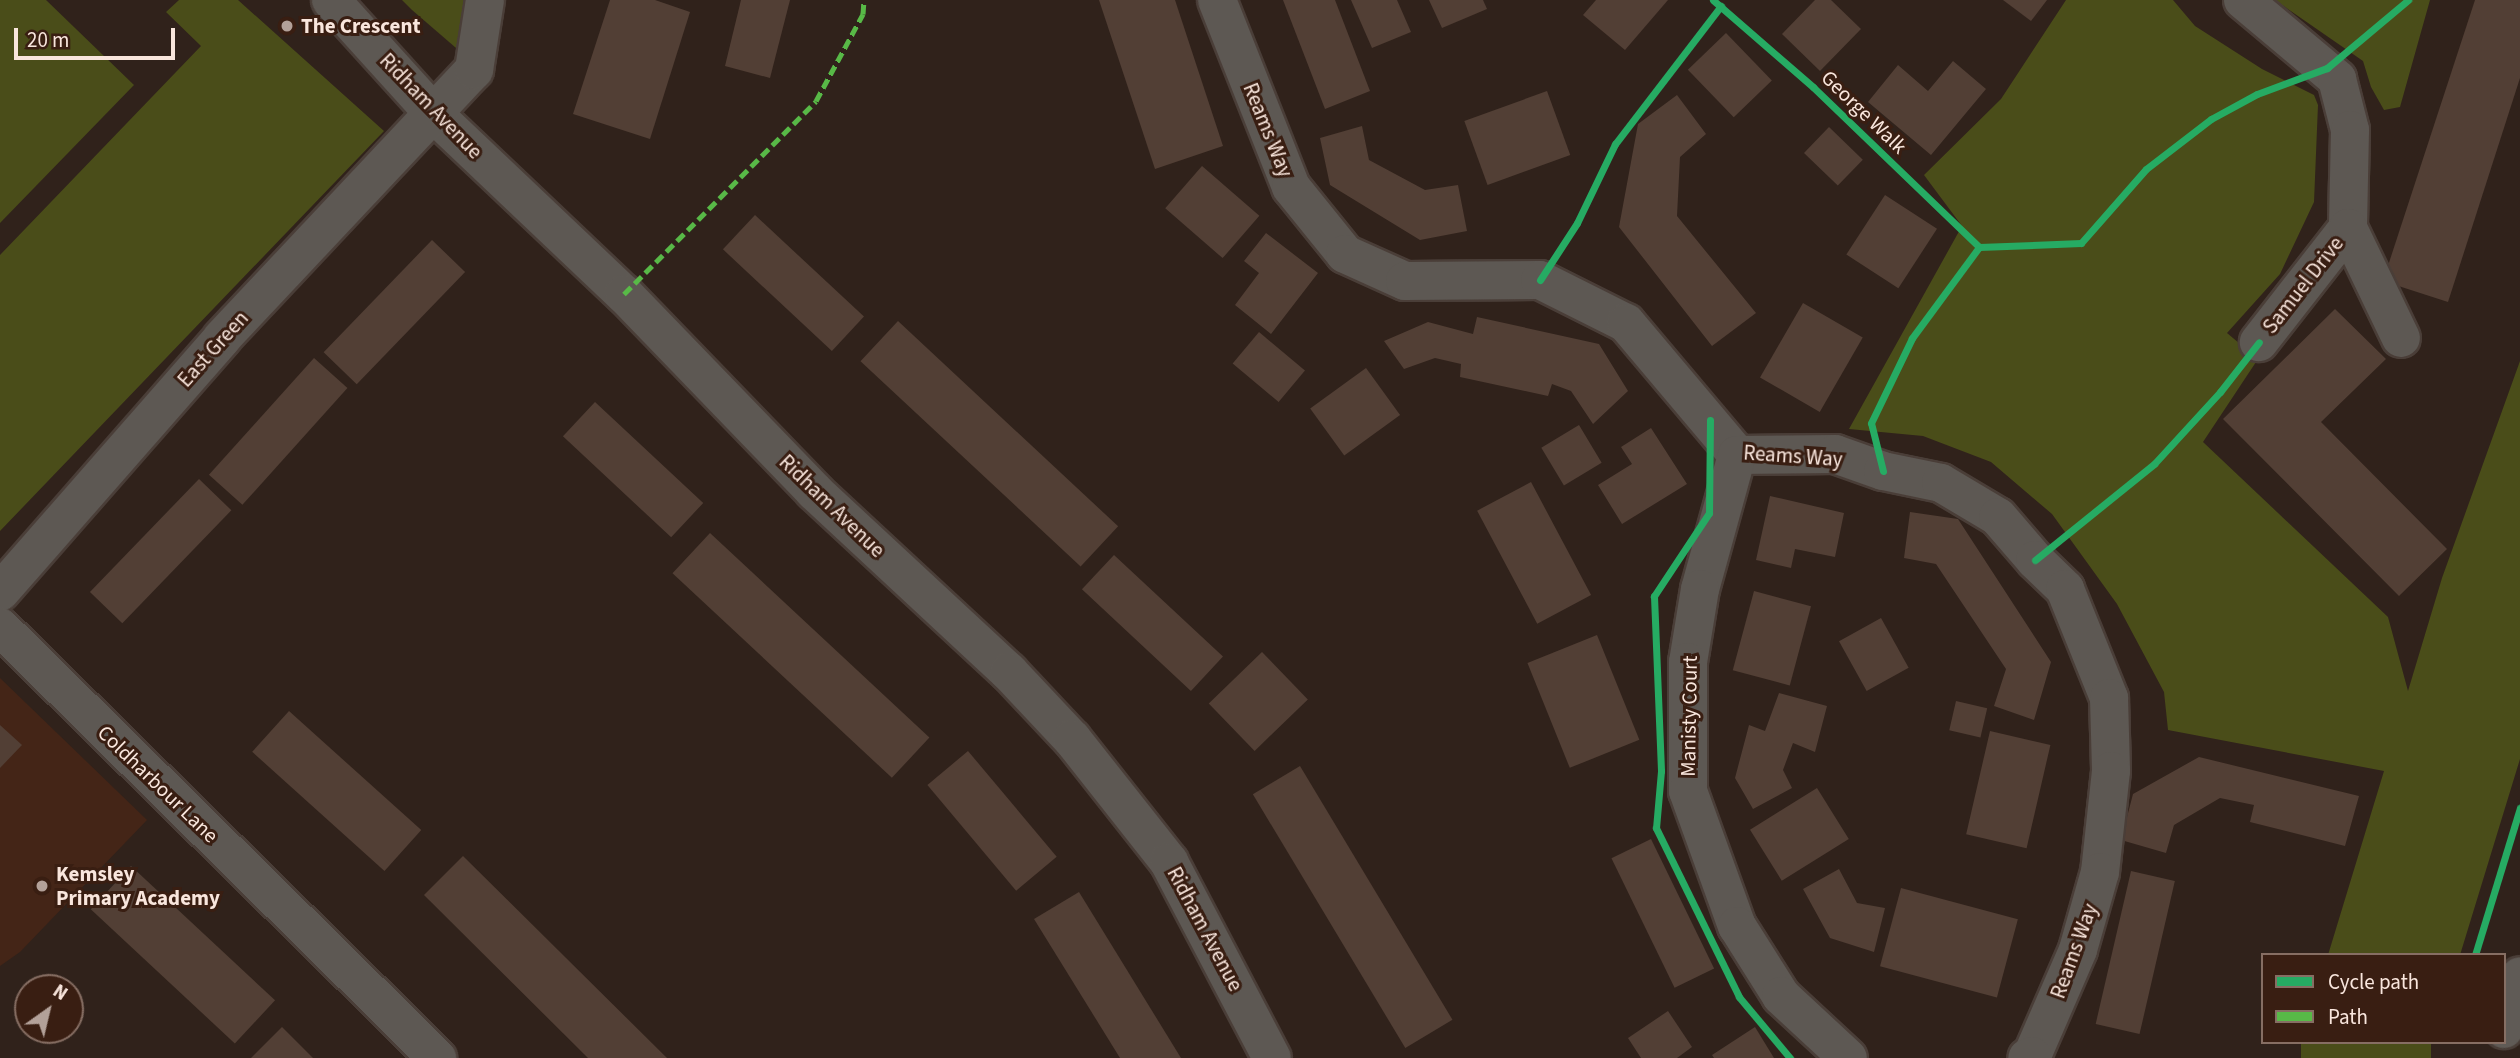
<!DOCTYPE html>
<html>
<head>
<meta charset="utf-8">
<style>
  body { margin:0 }
  #map { position:relative; width:2520px; height:1058px; overflow:hidden; background:#30221b; font-family:"Source Sans 3",sans-serif }
  div>[style] { position:absolute }
  .built>* { inset:0; background:#442517 }
  .green>* { inset:0; background:#4a4d19; transform-origin:0 0 }
  .building>* { inset:0; background:#523f35; transform-origin:0 0 }
  .roads { filter:drop-shadow(2px 0 #4a3e38) drop-shadow(-2px 0 #4a3e38) drop-shadow(0 2px #4a3e38) drop-shadow(0 -2px #4a3e38) }
  .minor>* { height:38px; margin:-19px; padding:0 19px; transform-origin:19px; border-radius:19px; background:#5d5853 }
  .secondary>* { height:38px; margin:-19px; padding:0 19px; transform-origin:19px; border-radius:19px; background:#605b56 }
  .quiet>* { height:5px; margin-top:-2.5px; transform-origin:0; background:repeating-linear-gradient(90deg,#58b947 0 10px,transparent 0 15px) }
  .cycleway>* { height:7px; margin:-3.5px; padding:0 3.5px; transform-origin:3.5px; border-radius:3.5px; background:#26ab63 }
  .dots>* { width:19px; height:19px; translate:-50% -50%; box-sizing:border-box; border:4px solid #391e12; border-radius:50% }
  span { translate:-50% -50%; white-space:nowrap; text-align:center; line-height:1.15; -webkit-text-stroke:6px #391e12; paint-order:stroke }
  .poi-label { font-size:21px; color:#f9e6dd; font-weight:700 }
  .left { translate:0 -50%; text-align:left }
  .street-label { font-size:21px; color:#f9e6dd }
  .legend { position:absolute; left:2261px; top:953px; width:245px; height:91px; box-sizing:border-box; background:#391e12; border:2px solid #866e63; margin:0; padding:9px 12px; list-style:none; font-size:21px; color:#f9e6dd }
  .legend li { display:flex; align-items:center; gap:14px; height:35px }
  .legend b { width:35px; border:2px solid #866e63 }
  .north { position:absolute; left:14px; top:974px; width:70px; height:70px; box-sizing:border-box; background:#391e12; border:2px solid #866e63; border-radius:50%; rotate:34deg; font-size:19px; font-weight:700; line-height:28px; text-align:center; color:#f9e6dd }
  .north::after { content:''; display:block; margin:auto; width:24px; height:32px; background:#b3a199; clip-path:polygon(50% 0,100% 100%,50% 72%,0 100%) }
  .scale { position:absolute; left:14px; top:28px; width:161px; height:32px; box-sizing:border-box; border:4px solid #f9e6dd; border-top:0; padding-left:9px; font-size:21px; line-height:24px; white-space:nowrap; color:#f9e6dd; -webkit-text-stroke:5px #391e12; paint-order:stroke }
</style>
</head>
<body>
<div id="map">
  <div class="built">
    <i style="clip-path:polygon(0 678px,147px 820px,20px 952px,0 966px)"></i>
  </div>
  <div class="green">
    <i style="clip-path:polygon(0 0,46px 0,134px 85px,0 223px)"></i>
    <i style="clip-path:polygon(179px 0,238px 0,384px 131px,0 531px,0 255px,201px 46px,166px 12px)"></i>
    <i style="clip-path:polygon(402px 0,469px 0,463px 54px,412px 10px)"></i>
    <i style="clip-path:polygon(2066px 0,2173px 0,2195px 26px,2262px 69px,2314px 95px,2318px 105px,2314px 202px,2280px 274px,2227px 333px,2258px 359px,2203px 442px,2388px 617px,2408px 691px,2442px 578px,2520px 361px,2520px 759px,2460px 955px,2328px 955px,2384px 771px,2168px 730px,2164px 692px,2117px 604px,2052px 514px,1991px 462px,1923px 436px,1849px 429px,1962px 226px,1924px 175px,2001px 99px)"></i>
    <i style="clip-path:polygon(2275px 0,2430px 0,2400px 107px,2384px 110px,2371px 87px,2363px 61px)"></i>
    <i style="left:2301px;top:1042px;width:130px;height:17px"></i>
  </div>
  <div class="building">
    <i style="clip-path:polygon(610px 0,655px 0,690px 12px,650px 139px,573px 114px)"></i>
    <i style="clip-path:polygon(741px 0,790px 0,770px 78px,725px 66px)"></i>
    <i style="clip-path:polygon(1099px 0,1175px 0,1223px 146px,1155px 169px)"></i>
    <i style="clip-path:polygon(1283px 0,1335px 0,1370px 91px,1325px 109px)"></i>
    <i style="clip-path:polygon(1351px 0,1397px 0,1411px 32px,1372px 48px)"></i>
    <i style="clip-path:polygon(1429px 0,1483px 0,1487px 9px,1442px 28px)"></i>
    <i style="clip-path:polygon(1596px 0,1668px 0,1625px 50px,1583px 15px)"></i>
    <i style="clip-path:polygon(1815px 0,1831px 0,1861px 29px,1820px 71px,1782px 34px)"></i>
    <i style="clip-path:polygon(2003px 0,2047px 0,2031px 21px)"></i>
    <i style="clip-path:polygon(2475px 0,2520px 0,2520px 78px,2448px 302px,2383px 281px)"></i>
    <i style="left:1726px;top:33px;width:66px;height:53px;rotate:46deg"></i>
    <i style="clip-path:polygon(1953px 61px,1986px 89px,1931px 155px,1868px 102px,1898px 65px,1928px 91px)"></i>
    <i style="left:1547px;top:91px;width:68px;height:88px;rotate:70deg"></i>
    <i style="clip-path:polygon(1677px 95px,1706px 134px,1680px 157px,1677px 216px,1756px 313px,1712px 346px,1619px 227px,1638px 124px)"></i>
    <i style="clip-path:polygon(1362px 126px,1369px 160px,1425px 190px,1458px 185px,1467px 231px,1420px 240px,1330px 185px,1320px 138px)"></i>
    <i style="left:1829px;top:127px;width:47px;height:36px;rotate:44deg"></i>
    <i style="left:1202px;top:166px;width:76px;height:56px;rotate:41deg"></i>
    <i style="left:1885px;top:195px;width:62px;height:71px;rotate:33deg"></i>
    <i style="left:755px;top:215px;width:149px;height:47px;rotate:43deg"></i>
    <i style="clip-path:polygon(1266px 233px,1318px 273px,1271px 334px,1235px 305px,1259px 273px,1244px 261px)"></i>
    <i style="left:432px;top:240px;width:46px;height:156px;rotate:44deg"></i>
    <i style="left:1803px;top:303px;width:69px;height:86px;rotate:30deg"></i>
    <i style="clip-path:polygon(2335px 309px,2386px 359px,2321px 422px,2447px 549px,2399px 596px,2223px 419px)"></i>
    <i style="clip-path:polygon(1477px 317px,1599px 344px,1628px 391px,1593px 424px,1571px 391px,1552px 384px,1548px 396px,1460px 377px,1461px 364px,1435px 358px,1404px 369px,1384px 341px,1428px 322px,1473px 334px)"></i>
    <i style="left:898px;top:321px;width:301px;height:55px;rotate:43deg"></i>
    <i style="left:1259px;top:332px;width:60px;height:41px;rotate:40deg"></i>
    <i style="left:314px;top:358px;width:45px;height:157px;rotate:42deg"></i>
    <i style="left:1366px;top:368px;width:58px;height:69px;rotate:54deg"></i>
    <i style="left:595px;top:402px;width:148px;height:47px;rotate:43deg"></i>
    <i style="left:1579px;top:425px;width:44px;height:44px;rotate:59deg"></i>
    <i style="clip-path:polygon(1651px 428px,1687px 484px,1622px 524px,1598px 485px,1632px 464px,1621px 447px)"></i>
    <i style="left:199px;top:479px;width:45px;height:157px;rotate:44deg"></i>
    <i style="left:1531px;top:482px;width:128px;height:61px;rotate:62deg"></i>
    <i style="clip-path:polygon(1770px 496px,1844px 513px,1835px 557px,1795px 549px,1791px 568px,1756px 560px)"></i>
    <i style="clip-path:polygon(1910px 512px,1958px 519px,2051px 662px,2034px 720px,1994px 706px,2006px 669px,1936px 564px,1904px 558px)"></i>
    <i style="left:710px;top:533px;width:300px;height:55px;rotate:43deg"></i>
    <i style="left:1114px;top:555px;width:149px;height:47px;rotate:43deg"></i>
    <i style="left:1754px;top:591px;width:59px;height:82px;rotate:15deg"></i>
    <i style="left:1881px;top:618px;width:57px;height:48px;rotate:61deg"></i>
    <i style="left:1597px;top:635px;width:113px;height:75px;rotate:68deg"></i>
    <i style="left:1262px;top:652px;width:66px;height:74px;rotate:46deg"></i>
    <i style="clip-path:polygon(1779px 693px,1827px 706px,1815px 752px,1793px 743px,1783px 770px,1792px 788px,1753px 809px,1735px 778px,1749px 725px,1765px 731px)"></i>
    <i style="left:1956px;top:701px;width:32px;height:30px;rotate:13deg"></i>
    <i style="left:289px;top:711px;width:178px;height:55px;rotate:42deg"></i>
    <i style="clip-path:polygon(0 725px,22px 745px,0 768px)"></i>
    <i style="left:1990px;top:731px;width:62px;height:106px;rotate:13deg"></i>
    <i style="left:968px;top:751px;width:138px;height:53px;rotate:50deg"></i>
    <i style="clip-path:polygon(2199px 757px,2359px 796px,2345px 846px,2250px 822px,2254px 805px,2220px 798px,2174px 825px,2166px 853px,2121px 840px,2133px 794px)"></i>
    <i style="left:1300px;top:766px;width:296px;height:55px;rotate:59deg"></i>
    <i style="left:1817px;top:788px;width:60px;height:79px;rotate:58deg"></i>
    <i style="left:1651px;top:839px;width:144px;height:44px;rotate:64deg"></i>
    <i style="clip-path:polygon(463px 856px,667px 1058px,588px 1058px,424px 895px)"></i>
    <i style="left:131px;top:866px;width:197px;height:59px;rotate:43deg"></i>
    <i style="clip-path:polygon(1839px 869px,1857px 903px,1885px 908px,1874px 952px,1830px 938px,1803px 889px)"></i>
    <i style="left:2131px;top:871px;width:45px;height:157px;rotate:13deg"></i>
    <i style="left:1901px;top:888px;width:121px;height:81px;rotate:15deg"></i>
    <i style="clip-path:polygon(1079px 892px,1181px 1058px,1120px 1058px,1034px 919px)"></i>
    <i style="clip-path:polygon(1668px 1011px,1692px 1047px,1677px 1058px,1641px 1058px,1628px 1038px)"></i>
    <i style="clip-path:polygon(282px 1027px,313px 1058px,251px 1058px)"></i>
    <i style="clip-path:polygon(1755px 1027px,1774px 1058px,1714px 1058px,1712px 1055px)"></i>
  </div>
  <div class="roads">
    <div class="minor">
      <i style="left:331px;top:0;width:154px;rotate:47.9deg"></i>
      <i style="left:434px;top:114px;width:262px;rotate:43.5deg"></i>
      <i style="left:624px;top:294px;width:274px;rotate:46deg"></i>
      <i style="left:814px;top:491px;width:266px;rotate:42.9deg"></i>
      <i style="left:1009px;top:672px;width:92px;rotate:46.8deg"></i>
      <i style="left:1072px;top:739px;width:157px;rotate:51.7deg"></i>
      <i style="left:1169px;top:862px;width:221px;rotate:62.3deg"></i>
      <i style="left:1217px;top:0;width:201px;rotate:68.4deg"></i>
      <i style="left:1291px;top:187px;width:86px;rotate:51.1deg"></i>
      <i style="left:1345px;top:254px;width:66px;rotate:24.2deg"></i>
      <i style="left:1405px;top:281px;width:135px;rotate:-0.4deg"></i>
      <i style="left:1540px;top:280px;width:96px;rotate:26.6deg"></i>
      <i style="left:1626px;top:323px;width:172px;rotate:49.9deg"></i>
      <i style="left:1737px;top:455px;width:98px;rotate:-0.6deg"></i>
      <i style="left:1835px;top:454px;width:51px;rotate:19.5deg"></i>
      <i style="left:1883px;top:471px;width:59px;rotate:11.7deg"></i>
      <i style="left:1941px;top:483px;width:66px;rotate:30.8deg"></i>
      <i style="left:1998px;top:517px;width:57px;rotate:49.3deg"></i>
      <i style="left:2035px;top:560px;width:42px;rotate:44deg"></i>
      <i style="left:2065px;top:589px;width:118px;rotate:68deg"></i>
      <i style="left:2109px;top:698px;width:73px;rotate:88.4deg"></i>
      <i style="left:2111px;top:771px;width:102px;rotate:96.2deg"></i>
      <i style="left:2100px;top:872px;width:81px;rotate:105.8deg"></i>
      <i style="left:2078px;top:950px;width:116px;rotate:113.5deg"></i>
      <i style="left:2032px;top:1056px;width:5px;rotate:158deg"></i>
      <i style="left:2243px;top:0;width:123px;rotate:40deg"></i>
      <i style="left:2337px;top:79px;width:53px;rotate:75.7deg"></i>
      <i style="left:2350px;top:130px;width:98px;rotate:91.2deg"></i>
      <i style="left:2348px;top:228px;width:145px;rotate:128deg"></i>
      <i style="left:2348px;top:228px;width:122px;rotate:64.3deg"></i>
      <i style="left:1737px;top:455px;width:139px;rotate:105.4deg"></i>
      <i style="left:1700px;top:589px;width:74px;rotate:99.3deg"></i>
      <i style="left:1688px;top:662px;width:129px;rotate:90deg"></i>
      <i style="left:1688px;top:791px;width:144px;rotate:70.1deg"></i>
      <i style="left:1737px;top:926px;width:83px;rotate:57.8deg"></i>
      <i style="left:1781px;top:996px;width:91px;rotate:42.8deg"></i>
      <i style="left:0;top:592px;width:337px;rotate:-48.8deg"></i>
      <i style="left:222px;top:338px;width:368px;rotate:-46.8deg"></i>
      <i style="left:474px;top:70px;width:71px;rotate:-81.1deg"></i>
      <i style="left:0;top:627px;width:614px;rotate:44.6deg"></i>
    </div>
    <div class="secondary">
      <i style="left:2504px;top:1029px;width:55px;rotate:-73.2deg"></i>
    </div>
  </div>
  <div class="quiet">
    <i style="left:624px;top:294px;width:272px;rotate:-45.1deg"></i>
    <i style="left:816px;top:101px;width:99px;rotate:-61.6deg"></i>
    <i style="left:863px;top:14px;width:14px;rotate:-86deg"></i>
  </div>
  <div class="cycleway">
    <i style="left:1713px;top:0;width:133px;rotate:41deg"></i>
    <i style="left:1813px;top:87px;width:231px;rotate:43.9deg"></i>
    <i style="left:1979px;top:247px;width:102px;rotate:-2.2deg"></i>
    <i style="left:2081px;top:243px;width:98px;rotate:-48.7deg"></i>
    <i style="left:2146px;top:169px;width:82px;rotate:-37.6deg"></i>
    <i style="left:2211px;top:119px;width:52px;rotate:-28.5deg"></i>
    <i style="left:2257px;top:94px;width:75px;rotate:-20.4deg"></i>
    <i style="left:2327px;top:68px;width:106px;rotate:-40deg"></i>
    <i style="left:1540px;top:280px;width:68px;rotate:-57deg"></i>
    <i style="left:1577px;top:223px;width:88px;rotate:-64.3deg"></i>
    <i style="left:1615px;top:144px;width:174px;rotate:-52.5deg"></i>
    <i style="left:1710px;top:420px;width:93px;rotate:90.6deg"></i>
    <i style="left:1709px;top:513px;width:100px;rotate:123.5deg"></i>
    <i style="left:1654px;top:596px;width:175px;rotate:87.7deg"></i>
    <i style="left:1661px;top:771px;width:57px;rotate:95deg"></i>
    <i style="left:1656px;top:828px;width:188px;rotate:63.8deg"></i>
    <i style="left:1739px;top:997px;width:80px;rotate:50.1deg"></i>
    <i style="left:1883px;top:471px;width:49px;rotate:-104deg"></i>
    <i style="left:1871px;top:423px;width:94px;rotate:-64.2deg"></i>
    <i style="left:1912px;top:338px;width:113px;rotate:-53.6deg"></i>
    <i style="left:2035px;top:560px;width:153px;rotate:-38.9deg"></i>
    <i style="left:2154px;top:464px;width:98px;rotate:-47.5deg"></i>
    <i style="left:2220px;top:392px;width:63px;rotate:-52deg"></i>
    <i style="left:2475px;top:955px;width:154px;rotate:-73deg"></i>
  </div>
  <div class="dots">
    <i style="left:287px;top:26px;background:#b3a199"></i>
    <i style="left:42px;top:886px;background:#b3a199"></i>
  </div>
  <div class="poi-label">
    <span class="left" style="left:301px;top:26px">The Crescent</span>
    <span class="left" style="left:56px;top:886px">Kemsley<br>Primary Academy</span>
  </div>
  <div class="street-label">
    <span style="left:431px;top:106px;rotate:46deg">Ridham Avenue</span>
    <span style="left:1864px;top:112px;rotate:44deg">George Walk</span>
    <span style="left:1268px;top:130px;rotate:68deg">Reams Way</span>
    <span style="left:2303px;top:285px;rotate:-52deg">Samuel Drive</span>
    <span style="left:213px;top:349px;rotate:-48deg">East Green</span>
    <span style="left:1793px;top:456px;rotate:4deg">Reams Way</span>
    <span style="left:832px;top:506px;rotate:44deg">Ridham Avenue</span>
    <span style="left:1689px;top:716px;rotate:-89deg">Manisty Court</span>
    <span style="left:158px;top:784px;rotate:44deg">Coldharbour Lane</span>
    <span style="left:1205px;top:929px;rotate:62deg">Ridham Avenue</span>
    <span style="left:2074px;top:951px;rotate:-70deg">Reams Way</span>
  </div>
  <ul class="legend">
  <li><b style="height:9px;background:#26ab63"></b>Cycle path</li>
  <li><b style="height:9px;background:#58b947"></b>Path</li>
  </ul>
  <div class="north">N</div>
  <div class="scale">20 m</div>
</div>
</body>
</html>
